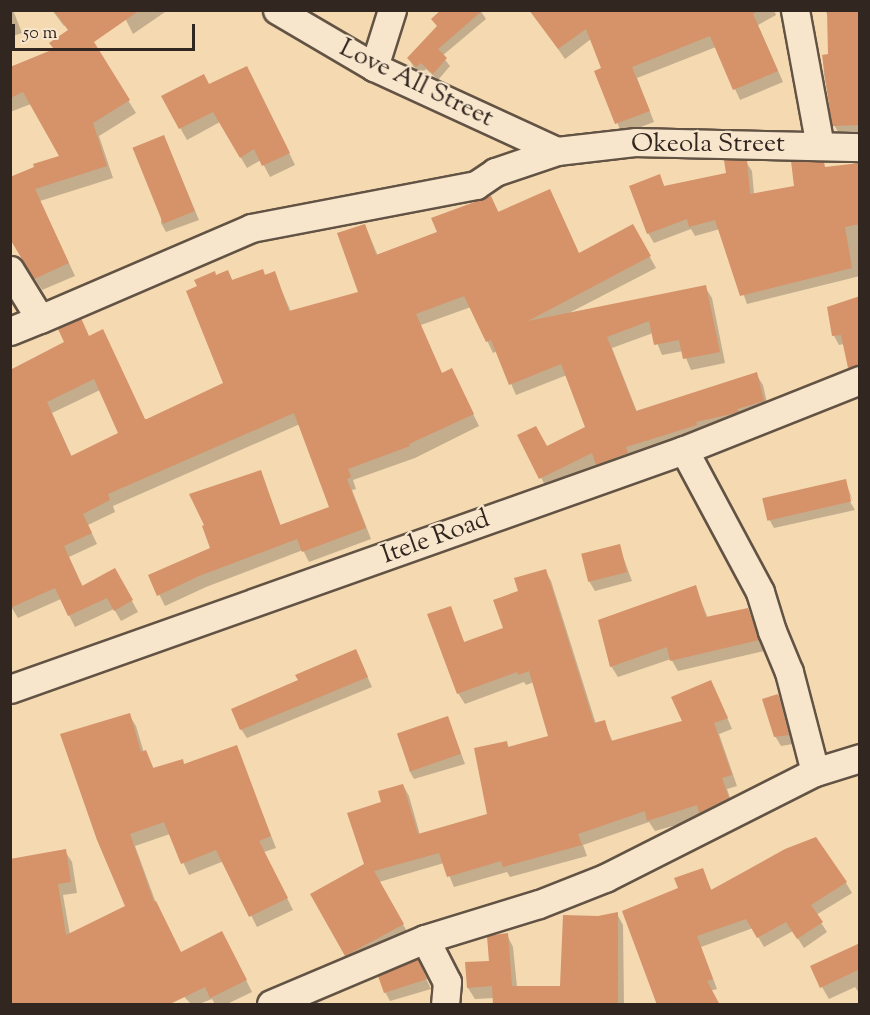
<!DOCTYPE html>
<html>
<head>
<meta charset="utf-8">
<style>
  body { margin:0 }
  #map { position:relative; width:870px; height:1015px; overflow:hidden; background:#f4d9b1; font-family:"Sorts Mill Goudy",serif }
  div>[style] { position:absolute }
  .shadow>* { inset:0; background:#0003 }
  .building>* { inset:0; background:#d69269; transform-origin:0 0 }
  .roads { filter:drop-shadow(2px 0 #625344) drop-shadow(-2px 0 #625344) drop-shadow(0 2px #625344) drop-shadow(0 -2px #625344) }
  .minor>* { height:27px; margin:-13.5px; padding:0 13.5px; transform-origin:13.5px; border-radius:13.5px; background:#f8e6cc }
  span { translate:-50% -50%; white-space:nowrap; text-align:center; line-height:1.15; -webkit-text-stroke:4.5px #f8e6cc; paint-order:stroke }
  .street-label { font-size:26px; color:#322620 }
  .frame { position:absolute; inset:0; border:12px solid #322620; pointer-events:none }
  .scale { position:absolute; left:12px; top:24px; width:183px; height:27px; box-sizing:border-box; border:3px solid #322620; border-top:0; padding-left:8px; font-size:18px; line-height:21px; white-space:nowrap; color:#322620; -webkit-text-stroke:4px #f8e6cc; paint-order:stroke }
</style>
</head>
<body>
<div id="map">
  <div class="shadow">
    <i style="clip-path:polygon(10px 10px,13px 10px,22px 33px,10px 37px)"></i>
    <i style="clip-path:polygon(52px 10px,106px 10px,64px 26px)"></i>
    <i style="clip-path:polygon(121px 10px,168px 10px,133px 34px)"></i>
    <i style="clip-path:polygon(480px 10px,486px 19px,442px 56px,450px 66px,438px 80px,426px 69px,421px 74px,413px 66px,409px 58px,438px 27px,433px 19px)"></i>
    <i style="clip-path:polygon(531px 10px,774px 10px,776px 15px,758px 25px,783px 82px,740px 100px,716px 47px,637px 78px,654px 122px,622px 134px,596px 72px,603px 69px,591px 39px,565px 59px)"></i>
    <i style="clip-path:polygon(825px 10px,860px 10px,860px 135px,840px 135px,834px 125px,824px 75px,823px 56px,830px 56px,828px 16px)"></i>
    <i style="clip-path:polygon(88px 36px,136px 113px,99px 136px,113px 178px,40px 201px,75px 276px,42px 290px,21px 257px,10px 235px,10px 179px,61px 156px,31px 104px,10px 112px,10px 69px)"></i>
    <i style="clip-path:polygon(253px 79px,295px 165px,270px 177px,261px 160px,247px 168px,220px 122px,187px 140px,163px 97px,209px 85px)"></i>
    <i style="clip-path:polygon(164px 136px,199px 220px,166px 232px,161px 223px)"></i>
    <i style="clip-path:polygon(746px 162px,752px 171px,754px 194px,796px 187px,823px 163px,826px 169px,858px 164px,860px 276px,747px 304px,720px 229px,695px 236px,691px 229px,654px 243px,648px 233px,659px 176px,665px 187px,727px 174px)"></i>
    <i style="clip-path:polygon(evenodd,491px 197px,499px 213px,579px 254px,639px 237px,656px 268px,569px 313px,705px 287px,712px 298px,725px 363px,691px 370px,683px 351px,662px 355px,653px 333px,612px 348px,637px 412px,756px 374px,763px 385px,769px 412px,603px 475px,596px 465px,547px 489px,519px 435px,547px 448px,587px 428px,567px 375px,516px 395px,497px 351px,493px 353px,471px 307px,421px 325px,442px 374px,457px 381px,479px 426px,415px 458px,353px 480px,356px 489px,352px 490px,371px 539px,309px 562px,303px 550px,206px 587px,165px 606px,150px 576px,212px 549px,261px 472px,281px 526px,331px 507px,300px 424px,113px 506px,115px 512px,88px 525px,97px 544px,69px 557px,83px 587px,115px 570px,138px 612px,121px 621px,114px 609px,75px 627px,61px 599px,18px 618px,10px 605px,10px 372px,89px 337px,145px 420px,225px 383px,216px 277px,228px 272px,233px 281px,274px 273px,291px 312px,360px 293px,365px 225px,378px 256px,438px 233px,491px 197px,100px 390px,120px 434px,72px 457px,52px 413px,100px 390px)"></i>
    <i style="clip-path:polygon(860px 298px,860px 376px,855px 376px,849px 367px,844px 344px,839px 345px,834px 336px,829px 308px)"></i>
    <i style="clip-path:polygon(845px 481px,853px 501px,849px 494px,846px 495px,855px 510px,774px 528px,769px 519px)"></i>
    <i style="clip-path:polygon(619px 546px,632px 581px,595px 591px,589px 581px)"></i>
    <i style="clip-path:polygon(545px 571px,551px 581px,596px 724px,604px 722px,613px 742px,684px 722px,716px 692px,732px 729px,719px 734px,737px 786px,727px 789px,734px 809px,655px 831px,649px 822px,583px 845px,587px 856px,510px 877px,507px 872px,454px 887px,444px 863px,379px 882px,409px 935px,352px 965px,312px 894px,365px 865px,383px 803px,403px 785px,409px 796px,420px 835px,489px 815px,506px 743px,510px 749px,550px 737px,534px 682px,526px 685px,524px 682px,465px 704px,458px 693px,450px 607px,465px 644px,505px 629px,520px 592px)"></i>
    <i style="clip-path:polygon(695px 587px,708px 618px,748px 609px,764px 651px,678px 671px,671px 659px,618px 677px,611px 666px)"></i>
    <i style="clip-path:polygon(360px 660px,372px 687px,247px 738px,241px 729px,300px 681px)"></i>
    <i style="clip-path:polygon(778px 695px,783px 704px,793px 744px,781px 746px,775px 736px)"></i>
    <i style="clip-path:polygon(129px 715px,136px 726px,144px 753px,146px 752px,154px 769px,185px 766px,236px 747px,276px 848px,264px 852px,293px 910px,257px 927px,224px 861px,189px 875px,170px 834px,135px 846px,156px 903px,181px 953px,228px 944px,252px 992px,227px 1004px,215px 1004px,212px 999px,199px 1004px,191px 1004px,166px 978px,10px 1004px,65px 851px,72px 862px,77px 893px,63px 895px,70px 935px,127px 907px)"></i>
    <i style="clip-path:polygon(448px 718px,465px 764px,414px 779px,409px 770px)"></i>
    <i style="clip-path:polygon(702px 870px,712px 891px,846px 883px,852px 893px,816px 915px,827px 932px,804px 948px,793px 931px,764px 947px,753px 928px,701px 947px,717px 989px,659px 1004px,680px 889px)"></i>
    <i style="clip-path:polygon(617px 914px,623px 925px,624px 1004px,494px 1004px,494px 998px,475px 999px,468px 988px,490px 962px,507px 935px,513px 947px,517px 987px,562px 987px,598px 918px)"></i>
    <i style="clip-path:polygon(860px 944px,860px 994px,855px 987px,829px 999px,822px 987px)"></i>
    <i style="clip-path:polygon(422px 970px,431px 989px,390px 1001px,385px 992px)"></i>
  </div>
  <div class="building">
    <i style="clip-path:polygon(53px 10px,140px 10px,94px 42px,130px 100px,93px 123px,107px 166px,35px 189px,69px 263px,34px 279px,10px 239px,10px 177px,34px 167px,33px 164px,59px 156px,23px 92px,10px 98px,10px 67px,54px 49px,49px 43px,68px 30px)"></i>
    <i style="clip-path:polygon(441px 10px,483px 10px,438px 49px,447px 58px,433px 74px,421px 63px,416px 67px,407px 58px,437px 26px,431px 19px)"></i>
    <i style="clip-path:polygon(529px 10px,759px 10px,753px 14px,778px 71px,733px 90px,710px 36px,632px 67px,650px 111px,615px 124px,594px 71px,601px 68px,586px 29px,558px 49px)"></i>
    <i style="clip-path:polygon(827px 11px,860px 11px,860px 125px,832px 126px,822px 55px,828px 54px)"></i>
    <i style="clip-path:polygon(247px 66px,290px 153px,262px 166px,254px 149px,240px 158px,213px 112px,179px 129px,161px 96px,204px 74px,209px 84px)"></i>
    <i style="left:164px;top:135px;width:82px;height:34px;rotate:68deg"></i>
    <i style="clip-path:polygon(724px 160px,747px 160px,750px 194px,794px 186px,791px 161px,824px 162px,825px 167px,860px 163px,860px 224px,845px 227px,852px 268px,740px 296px,715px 220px,689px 227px,687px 219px,647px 234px,629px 186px,660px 174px,664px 186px,726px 173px)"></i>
    <i style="clip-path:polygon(evenodd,550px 189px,579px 253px,633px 224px,651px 256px,528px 321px,706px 285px,720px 352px,683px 359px,679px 340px,654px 345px,649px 321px,607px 337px,636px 411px,757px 372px,764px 401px,737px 409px,738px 412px,731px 414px,696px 422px,697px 425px,626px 447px,628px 453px,596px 465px,592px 453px,539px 479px,517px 435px,536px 426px,547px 446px,585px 427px,561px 364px,509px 385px,491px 340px,486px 342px,464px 296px,416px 314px,442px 373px,452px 368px,474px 414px,409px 444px,410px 446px,348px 469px,351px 477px,347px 479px,366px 528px,302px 552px,297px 539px,199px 576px,157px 596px,148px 575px,210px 548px,202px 526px,204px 525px,189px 494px,261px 470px,280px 525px,329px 507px,294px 413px,108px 494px,110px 500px,83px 514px,92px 533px,64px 546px,82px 586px,115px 568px,133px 600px,114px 611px,107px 598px,68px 616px,55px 588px,10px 608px,10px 370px,64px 342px,58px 329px,81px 318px,89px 336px,103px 329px,145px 419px,147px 419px,223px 383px,186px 291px,197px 286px,194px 280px,215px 271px,216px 275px,228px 270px,232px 280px,263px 269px,265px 275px,275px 271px,289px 311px,358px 292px,337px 233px,365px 224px,376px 255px,437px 232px,431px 218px,491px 196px,498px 212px,550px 189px,94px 379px,118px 433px,71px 456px,47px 402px,94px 379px)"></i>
    <i style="clip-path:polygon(860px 296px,860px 365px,848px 368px,841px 335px,832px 336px,827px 307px)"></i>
    <i style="left:846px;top:479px;width:23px;height:86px;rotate:77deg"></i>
    <i style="left:620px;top:544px;width:29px;height:40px;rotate:76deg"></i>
    <i style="clip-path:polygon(546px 569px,594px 723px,605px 720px,611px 741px,682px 721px,671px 697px,711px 680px,728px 718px,714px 723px,732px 775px,722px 778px,729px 798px,699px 813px,697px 805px,647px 821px,645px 811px,578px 834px,582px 845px,503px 867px,501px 861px,447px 877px,439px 853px,374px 871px,404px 924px,345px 956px,310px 894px,364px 864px,347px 813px,381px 802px,378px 791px,403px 784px,418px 834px,487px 814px,474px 748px,507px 741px,508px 747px,548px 736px,529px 671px,518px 675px,517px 672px,457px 694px,427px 614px,451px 606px,464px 642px,503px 628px,493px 600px,518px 591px,514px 578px)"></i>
    <i style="clip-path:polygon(696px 585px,706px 617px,748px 608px,759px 640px,670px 661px,667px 647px,610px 667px,598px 620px)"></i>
    <i style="clip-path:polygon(356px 649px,368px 677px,240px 730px,231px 709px,298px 680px,295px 675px)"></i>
    <i style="clip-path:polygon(778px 694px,789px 735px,774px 737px,762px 699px)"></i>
    <i style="clip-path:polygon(130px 713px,141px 752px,146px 750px,153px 768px,183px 759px,184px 764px,237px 745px,271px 836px,259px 841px,288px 898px,249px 917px,216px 850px,181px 864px,164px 822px,130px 834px,154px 902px,156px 901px,181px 952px,222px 931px,247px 980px,210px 998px,205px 987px,168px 1005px,10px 1005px,10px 859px,66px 849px,71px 882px,58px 884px,66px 935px,125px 906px,97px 840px,60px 734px)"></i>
    <i style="left:448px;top:716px;width:40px;height:54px;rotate:71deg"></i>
    <i style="clip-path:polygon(816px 837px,847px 882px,811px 905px,823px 922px,797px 939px,786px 922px,757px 938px,746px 919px,697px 936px,713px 979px,707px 981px,720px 1005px,657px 1005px,622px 911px,678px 888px,674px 878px,703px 868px,711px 890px,785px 849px)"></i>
    <i style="clip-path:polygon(618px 912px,618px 1005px,493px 1005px,492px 986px,467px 988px,465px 962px,489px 961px,487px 936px,508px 933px,512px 986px,560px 986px,563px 915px,598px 916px)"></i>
    <i style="clip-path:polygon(860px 943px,860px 969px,820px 988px,810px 966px)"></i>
    <i style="clip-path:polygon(418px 959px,427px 979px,384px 993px,378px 976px)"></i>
  </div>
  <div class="roads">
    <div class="minor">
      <i style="left:277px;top:10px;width:113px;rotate:30.4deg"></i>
      <i style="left:374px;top:67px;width:201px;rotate:24.7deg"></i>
      <i style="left:795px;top:10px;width:138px;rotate:79.6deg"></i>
      <i style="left:374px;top:67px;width:60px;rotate:-72.5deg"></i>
      <i style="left:10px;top:270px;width:57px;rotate:58.5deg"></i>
      <i style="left:40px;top:319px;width:230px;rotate:-23.3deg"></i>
      <i style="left:251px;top:228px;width:229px;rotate:-10.8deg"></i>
      <i style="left:476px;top:185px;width:23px;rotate:-34deg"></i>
      <i style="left:495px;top:172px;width:65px;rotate:-18.7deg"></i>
      <i style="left:557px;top:151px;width:80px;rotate:-6.5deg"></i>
      <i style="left:636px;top:142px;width:224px;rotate:1.3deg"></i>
      <i style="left:10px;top:331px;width:32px;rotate:-22deg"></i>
      <i style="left:684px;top:450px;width:161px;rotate:61.8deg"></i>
      <i style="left:760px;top:592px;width:41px;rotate:72.9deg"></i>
      <i style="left:772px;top:631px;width:44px;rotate:67.5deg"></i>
      <i style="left:789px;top:672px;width:103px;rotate:75.4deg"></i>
      <i style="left:10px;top:689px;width:715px;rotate:-19.52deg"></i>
      <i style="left:684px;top:450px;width:189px;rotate:-21.7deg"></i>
      <i style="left:425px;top:939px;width:48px;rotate:62.9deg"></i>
      <i style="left:447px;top:982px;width:22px;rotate:95deg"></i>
      <i style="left:271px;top:1004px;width:167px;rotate:-22.9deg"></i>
      <i style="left:425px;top:939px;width:119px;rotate:-17.1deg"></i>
      <i style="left:539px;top:904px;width:71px;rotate:-21.5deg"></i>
      <i style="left:605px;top:878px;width:235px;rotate:-26.8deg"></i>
      <i style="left:815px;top:772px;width:47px;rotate:-17.3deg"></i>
    </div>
  </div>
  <div class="street-label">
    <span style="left:416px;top:84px;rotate:26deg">Love All Street</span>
    <span style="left:708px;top:145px">Okeola Street</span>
    <span style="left:436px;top:538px;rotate:-20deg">Itele Road</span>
  </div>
  <div class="frame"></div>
  <div class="scale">50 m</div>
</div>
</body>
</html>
